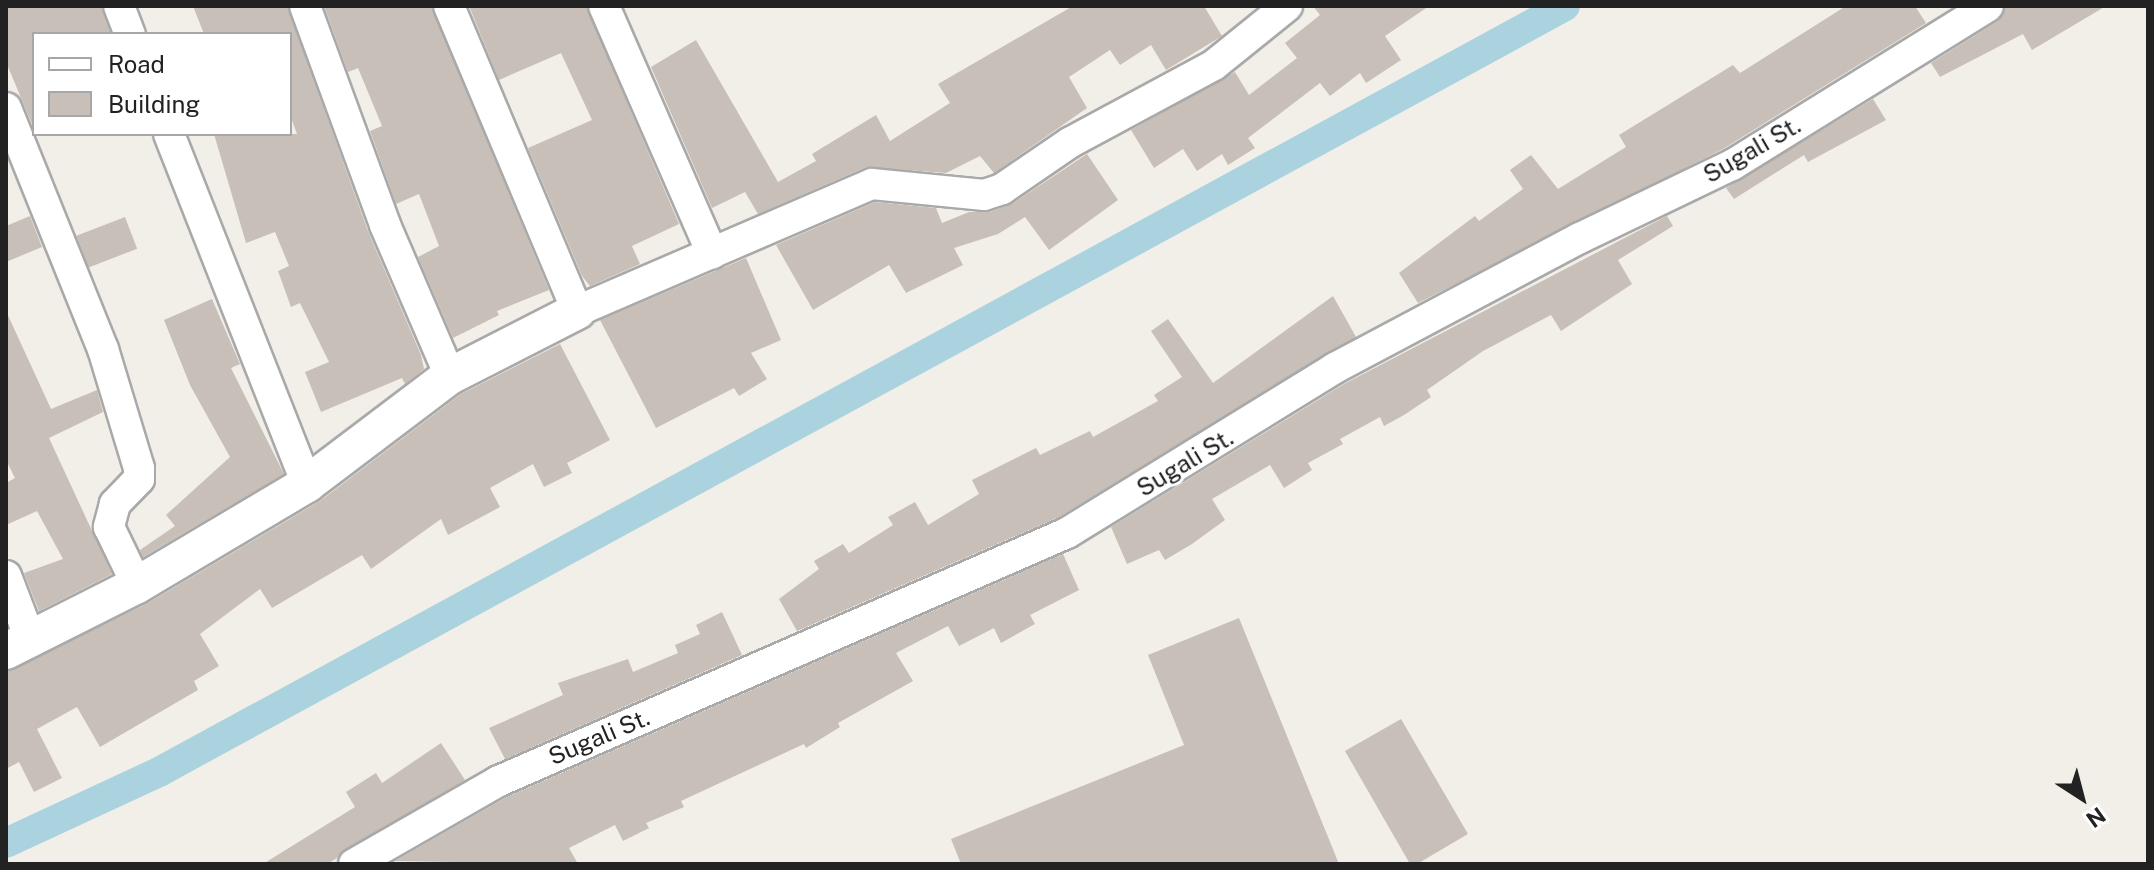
<!DOCTYPE html>
<html>
<head>
<meta charset="utf-8">
<style>
  body { margin:0 }
  #map { position:relative; width:2154px; height:870px; overflow:hidden; background:#f2efe9; font-family:"Public Sans",sans-serif }
  div>[style] { position:absolute }
  .canal>* { height:30px; margin:-15px; padding:0 15px; transform-origin:15px; border-radius:15px; background:#aad3df }
  .building>* { inset:0; background:#c7bfb8; transform-origin:0 0 }
  .roads { filter:drop-shadow(2px 0 #a9a9a9) drop-shadow(-2px 0 #a9a9a9) drop-shadow(0 2px #a9a9a9) drop-shadow(0 -2px #a9a9a9) }
  .minor>* { height:30px; margin:-15px; padding:0 15px; transform-origin:15px; border-radius:15px; background:#fff }
  .tertiary>* { height:36px; margin:-18px; padding:0 18px; transform-origin:18px; border-radius:18px; background:#fff }
  span { translate:-50% -50%; white-space:nowrap; text-align:center; line-height:1.15; -webkit-text-stroke:6px #fff; paint-order:stroke }
  .street-label { font-size:24px; color:#222 }
  .frame { position:absolute; inset:0; border:8px solid #222; pointer-events:none }
  .legend { position:absolute; left:32px; top:32px; width:260px; height:104px; box-sizing:border-box; background:#fff; border:2px solid #a7a7a7; margin:0; padding:10px 14px; list-style:none; font-size:24px; color:#222 }
  .legend li { display:flex; align-items:center; gap:16px; height:40px }
  .legend b { width:40px; border:2px solid #a7a7a7 }
  .north { position:absolute; left:2042px; top:758px; width:80px; height:80px; -webkit-text-stroke:6px #fff; paint-order:stroke; rotate:144deg; font-size:22px; font-weight:700; line-height:32px; text-align:center; color:#222 }
  .north::after { content:''; display:block; margin:auto; width:28px; height:36px; background:#222; clip-path:polygon(50% 0,100% 100%,50% 72%,0 100%) }
</style>
</head>
<body>
<div id="map">
  <div class="canal">
    <i style="left:6px;top:843px;width:169px;rotate:-24.9deg"></i>
    <i style="left:159px;top:772px;width:1601px;rotate:-28.58deg"></i>
  </div>
  <div class="building">
    <i style="clip-path:polygon(6px 6px,101px 6px,111px 34px,34px 34px,34px 129px,6px 62px)"></i>
    <i style="clip-path:polygon(193px 6px,287px 6px,368px 231px,421px 355px,424px 369px,405px 384px,402px 378px,321px 412px,305px 372px,329px 362px,300px 303px,291px 307px,278px 271px,289px 266px,275px 232px,246px 243px,214px 134px,297px 134px,290px 115px,290px 34px,204px 34px)"></i>
    <i style="clip-path:polygon(324px 6px,431px 6px,549px 290px,497px 311px,499px 315px,453px 338px,418px 257px,439px 246px,419px 194px,396px 204px,370px 131px,382px 126px,358px 68px,348px 72px)"></i>
    <i style="clip-path:polygon(469px 6px,586px 6px,679px 224px,632px 246px,640px 264px,590px 286px,582px 276px,528px 148px,592px 120px,561px 53px,499px 80px)"></i>
    <i style="clip-path:polygon(1073px 6px,1204px 6px,1222px 36px,1166px 70px,1151px 45px,1120px 65px,1110px 50px,1069px 77px,1087px 108px,994px 173px,980px 156px,946px 173px,866px 167px,758px 214px,745px 192px,712px 208px,651px 67px,696px 40px,778px 182px,816px 161px,812px 154px,876px 115px,890px 141px,950px 103px,938px 84px)"></i>
    <i style="clip-path:polygon(1313px 6px,1429px 6px,1385px 36px,1401px 60px,1366px 83px,1360px 73px,1330px 96px,1320px 83px,1248px 138px,1255px 148px,1228px 165px,1222px 154px,1197px 171px,1183px 149px,1154px 168px,1131px 130px,1235px 72px,1249px 95px,1297px 58px,1285px 43px,1320px 15px)"></i>
    <i style="clip-path:polygon(1846px 6px,1915px 6px,1926px 23px,1723px 149px,1418px 303px,1399px 273px,1475px 216px,1479px 221px,1523px 189px,1510px 170px,1531px 155px,1558px 189px,1626px 147px,1619px 135px,1733px 65px,1740px 73px)"></i>
    <i style="clip-path:polygon(2006px 6px,2106px 6px,2032px 50px,2023px 34px,1940px 77px,1931px 63px,1998px 21px)"></i>
    <i style="clip-path:polygon(1873px 99px,1886px 120px,1808px 162px,1804px 155px,1734px 199px,1726px 188px)"></i>
    <i style="clip-path:polygon(1087px 154px,1118px 200px,1049px 250px,1025px 217px,998px 234px,954px 248px,963px 265px,906px 293px,889px 265px,813px 310px,776px 245px,875px 202px,936px 208px,942px 223px,969px 212px,990px 212px,1012px 204px)"></i>
    <i style="clip-path:polygon(30px 216px,42px 247px,6px 262px,6px 226px)"></i>
    <i style="clip-path:polygon(1667px 216px,1673px 226px,1618px 260px,1632px 284px,1561px 331px,1551px 315px,1483px 351px,1427px 390px,1431px 397px,1404px 415px,1384px 426px,1380px 417px,1340px 439px,1343px 444px,1308px 463px,1312px 470px,1284px 488px,1270px 465px,1212px 499px,1225px 520px,1192px 544px,1165px 560px,1159px 550px,1127px 564px,1111px 527px,1344px 384px)"></i>
    <i style="left:125px;top:217px;width:34px;height:52px;rotate:69deg"></i>
    <i style="clip-path:polygon(746px 258px,781px 340px,751px 353px,767px 379px,739px 396px,734px 388px,656px 428px,600px 320px)"></i>
    <i style="clip-path:polygon(1333px 296px,1356px 337px,1059px 517px,797px 631px,779px 599px,819px 569px,814px 561px,843px 544px,849px 553px,893px 525px,888px 517px,915px 502px,928px 525px,979px 494px,972px 480px,1036px 448px,1040px 455px,1090px 431px,1093px 437px,1158px 401px,1154px 395px,1182px 377px,1151px 331px,1168px 319px,1213px 383px)"></i>
    <i style="clip-path:polygon(212px 299px,240px 364px,231px 368px,284px 474px,143px 557px,140px 550px,175px 526px,166px 515px,230px 457px,190px 385px,164px 320px)"></i>
    <i style="clip-path:polygon(6px 311px,51px 409px,97px 390px,103px 412px,49px 438px,112px 574px,39px 611px,24px 573px,63px 559px,37px 511px,6px 525px,6px 483px,15px 478px,6px 460px)"></i>
    <i style="clip-path:polygon(560px 344px,610px 440px,567px 463px,572px 473px,544px 487px,533px 464px,490px 488px,500px 507px,448px 535px,441px 519px,371px 569px,362px 555px,272px 608px,260px 589px,200px 634px,219px 666px,194px 681px,198px 690px,100px 747px,77px 707px,37px 729px,62px 778px,34px 792px,19px 762px,6px 769px,6px 672px,148px 603px,320px 501px,461px 394px)"></i>
    <i style="clip-path:polygon(1063px 554px,1079px 590px,1030px 615px,1035px 624px,1001px 643px,994px 628px,959px 646px,948px 626px,896px 653px,913px 681px,838px 723px,840px 727px,806px 748px,804px 744px,681px 801px,684px 807px,646px 823px,649px 828px,623px 841px,615px 825px,569px 848px,578px 864px,395px 861px,507px 797px)"></i>
    <i style="clip-path:polygon(722px 612px,742px 655px,505px 759px,489px 728px,563px 695px,558px 683px,628px 659px,633px 672px,678px 653px,675px 645px,700px 634px,696px 625px)"></i>
    <i style="clip-path:polygon(1239px 618px,1339px 864px,961px 864px,951px 839px,1184px 745px,1148px 655px)"></i>
    <i style="clip-path:polygon(1401px 719px,1468px 834px,1417px 864px,1410px 864px,1345px 751px)"></i>
    <i style="clip-path:polygon(441px 743px,465px 780px,327px 864px,263px 864px,355px 807px,346px 792px,376px 773px,382px 783px)"></i>
  </div>
  <div class="roads">
    <div class="minor">
      <i style="left:119px;top:6px;width:30px;rotate:69deg"></i>
      <i style="left:305px;top:6px;width:233px;rotate:69.9deg"></i>
      <i style="left:385px;top:225px;width:164px;rotate:66.7deg"></i>
      <i style="left:449px;top:6px;width:331px;rotate:67.2deg"></i>
      <i style="left:577px;top:311px;width:321px;rotate:-23.3deg"></i>
      <i style="left:872px;top:184px;width:113px;rotate:5.6deg"></i>
      <i style="left:984px;top:195px;width:19px;rotate:-18deg"></i>
      <i style="left:1002px;top:189px;width:83px;rotate:-34.3deg"></i>
      <i style="left:1071px;top:142px;width:162px;rotate:-28.3deg"></i>
      <i style="left:1214px;top:65px;width:94px;rotate:-38.9deg"></i>
      <i style="left:604px;top:6px;width:270px;rotate:66.4deg"></i>
      <i style="left:6px;top:108px;width:260px;rotate:68.1deg"></i>
      <i style="left:103px;top:349px;width:124px;rotate:73.2deg"></i>
      <i style="left:139px;top:468px;width:11px;rotate:90deg"></i>
      <i style="left:139px;top:479px;width:35px;rotate:134deg"></i>
      <i style="left:115px;top:504px;width:24px;rotate:105deg"></i>
      <i style="left:109px;top:527px;width:64px;rotate:64.2deg"></i>
      <i style="left:169px;top:134px;width:376px;rotate:68.5deg"></i>
      <i style="left:6px;top:576px;width:70px;rotate:69deg"></i>
      <i style="left:354px;top:864px;width:167px;rotate:-29.8deg"></i>
      <i style="left:499px;top:781px;width:620px;rotate:-23.59deg"></i>
      <i style="left:1067px;top:533px;width:315px;rotate:-31.6deg"></i>
      <i style="left:1335px;top:368px;width:277px;rotate:-28deg"></i>
      <i style="left:1580px;top:238px;width:169px;rotate:-25.7deg"></i>
      <i style="left:1732px;top:165px;width:301px;rotate:-31.8deg"></i>
    </div>
    <div class="tertiary">
      <i style="left:6px;top:651px;width:147px;rotate:-26.7deg"></i>
      <i style="left:137px;top:585px;width:198px;rotate:-30.7deg"></i>
      <i style="left:307px;top:484px;width:179px;rotate:-37.1deg"></i>
      <i style="left:450px;top:376px;width:143px;rotate:-27.1deg"></i>
    </div>
  </div>
  <div class="street-label">
    <span style="left:1752px;top:150px;rotate:-30deg">Sugali St.</span>
    <span style="left:1185px;top:463px;rotate:-31deg">Sugali St.</span>
    <span style="left:599px;top:737px;rotate:-23deg">Sugali St.</span>
  </div>
  <div class="frame"></div>
  <ul class="legend">
  <li><b style="height:10px;background:#fff"></b>Road</li>
  <li><b style="height:22px;background:#c7bfb8"></b>Building</li>
  </ul>
  <div class="north">N</div>
</div>
</body>
</html>
